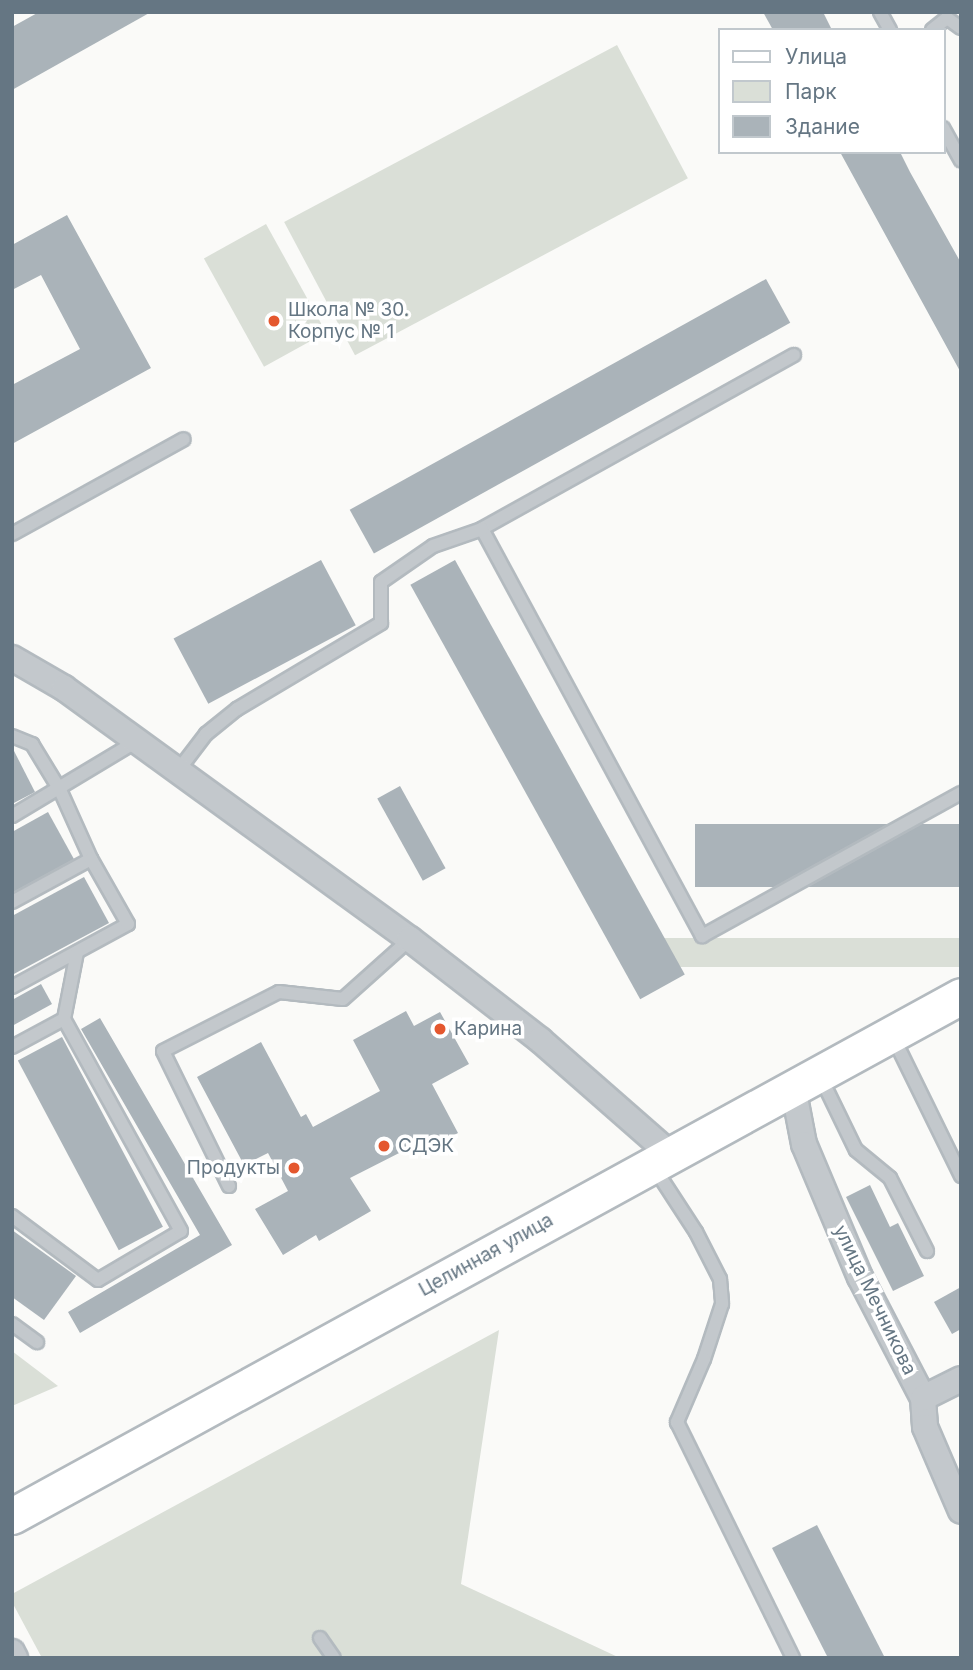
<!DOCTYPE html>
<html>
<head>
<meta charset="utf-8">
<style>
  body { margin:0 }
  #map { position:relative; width:973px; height:1670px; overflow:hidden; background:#fafaf8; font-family:Inter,sans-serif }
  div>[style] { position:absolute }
  .green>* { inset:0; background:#dadfd7; transform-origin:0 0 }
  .building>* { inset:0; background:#aab3b9; transform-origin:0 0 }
  .roads { filter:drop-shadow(2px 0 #b3babf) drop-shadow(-2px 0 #b3babf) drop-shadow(0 2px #b3babf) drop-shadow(0 -2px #b3babf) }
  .lane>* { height:12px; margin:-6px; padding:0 6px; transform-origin:6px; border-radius:6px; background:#c3c8cc }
  .street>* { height:24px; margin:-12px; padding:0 12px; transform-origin:12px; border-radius:12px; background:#c3c8cc }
  .secondary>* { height:35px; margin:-17.5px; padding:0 17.5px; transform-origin:17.5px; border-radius:17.5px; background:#fff }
  .dots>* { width:19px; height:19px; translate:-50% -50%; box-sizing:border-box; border:4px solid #fff; border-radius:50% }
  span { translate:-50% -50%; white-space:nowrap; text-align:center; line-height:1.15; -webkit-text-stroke:7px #fff; paint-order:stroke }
  .poi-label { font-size:19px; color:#657683 }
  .left { translate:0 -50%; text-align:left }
  .right { translate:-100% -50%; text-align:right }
  .street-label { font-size:19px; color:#657683 }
  .frame { position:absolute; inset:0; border:14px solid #657683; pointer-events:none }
  .legend { position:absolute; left:718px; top:28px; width:228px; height:126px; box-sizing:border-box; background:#fff; border:2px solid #c1c8cd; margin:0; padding:9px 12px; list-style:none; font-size:21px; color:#657683 }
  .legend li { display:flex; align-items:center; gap:14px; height:35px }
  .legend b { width:35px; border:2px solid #c1c8cd }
</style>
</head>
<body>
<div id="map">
  <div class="green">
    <i style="left:617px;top:45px;width:151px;height:377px;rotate:62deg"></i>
    <i style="left:266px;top:224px;width:124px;height:71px;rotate:61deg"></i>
    <i style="left:961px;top:938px;width:29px;height:332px;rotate:90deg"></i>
    <i style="clip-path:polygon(499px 1330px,461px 1584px,620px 1658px,42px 1658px,12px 1602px,12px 1594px)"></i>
    <i style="clip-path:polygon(12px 1351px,58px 1386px,12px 1406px)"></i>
  </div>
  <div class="building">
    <i style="clip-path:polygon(39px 12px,151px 12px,12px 90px,12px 27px)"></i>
    <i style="clip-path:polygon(763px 12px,823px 12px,832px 30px,773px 30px)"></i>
    <i style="clip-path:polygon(840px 152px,900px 152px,910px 172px,961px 263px,961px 373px)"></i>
    <i style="clip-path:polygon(67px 215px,151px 368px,12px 444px,12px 385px,80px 349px,41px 275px,12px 290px,12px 245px)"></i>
    <i style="left:766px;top:279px;width:50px;height:476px;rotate:61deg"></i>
    <i style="left:321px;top:560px;width:74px;height:167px;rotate:62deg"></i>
    <i style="left:455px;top:560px;width:474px;height:51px;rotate:61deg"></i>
    <i style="clip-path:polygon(12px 747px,35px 792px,12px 804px)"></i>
    <i style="left:400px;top:786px;width:94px;height:26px;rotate:61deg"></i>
    <i style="clip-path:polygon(48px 812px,75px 861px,12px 894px,12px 832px)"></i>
    <i style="left:961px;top:824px;width:63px;height:266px;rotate:90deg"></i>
    <i style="clip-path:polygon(84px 877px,109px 923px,12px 975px,12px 916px)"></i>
    <i style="clip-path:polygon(41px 984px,52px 1004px,12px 1026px,12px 1000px)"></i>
    <i style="clip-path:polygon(406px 1011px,414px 1026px,440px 1012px,469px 1064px,432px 1084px,458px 1133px,414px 1156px,409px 1148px,350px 1178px,371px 1211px,319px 1241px,316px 1235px,283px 1255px,255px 1209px,288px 1191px,268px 1153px,244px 1165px,197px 1077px,261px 1042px,301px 1117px,306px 1114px,313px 1127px,380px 1091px,353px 1040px)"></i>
    <i style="clip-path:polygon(100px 1018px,232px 1245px,80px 1333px,68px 1312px,200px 1235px,81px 1029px)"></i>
    <i style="left:62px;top:1037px;width:215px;height:50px;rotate:62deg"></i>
    <i style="clip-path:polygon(870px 1185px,890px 1227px,898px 1223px,924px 1276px,893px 1291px,846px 1197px)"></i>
    <i style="clip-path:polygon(12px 1230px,76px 1276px,44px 1320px,12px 1297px)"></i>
    <i style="clip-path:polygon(961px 1287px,961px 1329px,952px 1334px,934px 1302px)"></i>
    <i style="clip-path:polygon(817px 1525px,885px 1658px,828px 1658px,772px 1548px)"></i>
  </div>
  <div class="roads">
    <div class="lane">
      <i style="left:880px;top:12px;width:21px;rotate:61deg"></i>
      <i style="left:932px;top:30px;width:19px;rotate:-39deg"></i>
      <i style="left:947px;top:18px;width:17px;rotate:36deg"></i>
      <i style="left:943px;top:128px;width:37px;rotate:61deg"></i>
      <i style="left:794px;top:355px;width:357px;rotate:150.9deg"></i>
      <i style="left:482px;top:529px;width:463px;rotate:61.6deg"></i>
      <i style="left:702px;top:936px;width:296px;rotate:-28.9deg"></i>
      <i style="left:12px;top:534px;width:196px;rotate:-28.9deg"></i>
      <i style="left:12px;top:736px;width:22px;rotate:22deg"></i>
      <i style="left:32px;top:744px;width:54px;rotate:58.7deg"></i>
      <i style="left:60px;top:790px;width:76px;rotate:65.8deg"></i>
      <i style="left:91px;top:859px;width:90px;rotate:151.4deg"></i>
      <i style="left:177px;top:772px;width:48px;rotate:-52.7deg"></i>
      <i style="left:206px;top:734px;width:40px;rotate:-39deg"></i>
      <i style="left:237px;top:709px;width:168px;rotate:-30.8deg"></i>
      <i style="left:381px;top:623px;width:41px;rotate:-90deg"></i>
      <i style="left:381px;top:582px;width:63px;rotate:-34.7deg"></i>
      <i style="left:433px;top:546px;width:52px;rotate:-19.1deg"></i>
      <i style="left:12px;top:816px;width:144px;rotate:-31deg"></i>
      <i style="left:12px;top:987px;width:132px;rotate:-28.5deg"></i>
      <i style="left:128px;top:924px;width:75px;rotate:-119.6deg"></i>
      <i style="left:893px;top:1037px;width:155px;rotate:63.9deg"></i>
      <i style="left:12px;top:1047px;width:59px;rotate:-28.3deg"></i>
      <i style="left:64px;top:1019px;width:68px;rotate:-79deg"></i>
      <i style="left:820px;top:1076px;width:82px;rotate:64.1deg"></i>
      <i style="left:856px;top:1150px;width:44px;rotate:39.5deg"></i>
      <i style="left:890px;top:1178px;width:82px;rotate:63.1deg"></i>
      <i style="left:653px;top:1166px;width:79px;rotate:56.9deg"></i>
      <i style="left:696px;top:1232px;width:53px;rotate:62.9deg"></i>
      <i style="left:720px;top:1279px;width:25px;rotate:85deg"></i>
      <i style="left:722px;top:1304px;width:58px;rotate:108.1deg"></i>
      <i style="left:704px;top:1359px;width:69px;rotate:113.2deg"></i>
      <i style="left:677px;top:1422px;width:263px;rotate:63.8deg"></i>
      <i style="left:229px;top:1186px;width:150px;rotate:-116.1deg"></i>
      <i style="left:163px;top:1051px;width:130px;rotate:-27deg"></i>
      <i style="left:279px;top:992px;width:64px;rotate:6.2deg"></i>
      <i style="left:343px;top:999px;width:90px;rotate:-41.8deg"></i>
      <i style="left:12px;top:1216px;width:107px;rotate:36.7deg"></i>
      <i style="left:98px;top:1280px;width:96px;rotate:-30.6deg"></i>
      <i style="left:181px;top:1231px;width:242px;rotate:-118.9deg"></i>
      <i style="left:12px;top:1324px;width:31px;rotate:36deg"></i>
      <i style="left:320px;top:1638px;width:24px;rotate:55deg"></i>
    </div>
    <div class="street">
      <i style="left:12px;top:658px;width:60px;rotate:30deg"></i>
      <i style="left:64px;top:688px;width:427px;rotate:36deg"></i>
      <i style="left:410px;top:939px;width:165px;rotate:37.8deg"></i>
      <i style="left:540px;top:1040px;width:173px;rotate:41.2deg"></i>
      <i style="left:793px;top:1087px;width:58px;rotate:79.1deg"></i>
      <i style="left:804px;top:1144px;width:144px;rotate:67.2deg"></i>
      <i style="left:860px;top:1277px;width:136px;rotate:62.5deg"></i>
      <i style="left:923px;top:1398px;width:29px;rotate:86deg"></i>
      <i style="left:925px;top:1427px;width:91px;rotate:66.8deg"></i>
      <i style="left:923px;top:1398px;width:42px;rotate:-26.6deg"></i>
      <i style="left:12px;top:1652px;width:7px;rotate:63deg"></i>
    </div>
    <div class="secondary">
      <i style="left:12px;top:1516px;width:1082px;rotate:-28.72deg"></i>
    </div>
  </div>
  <div class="dots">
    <i style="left:274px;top:321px;background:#e4572e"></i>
    <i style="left:440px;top:1029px;background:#e4572e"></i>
    <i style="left:384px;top:1146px;background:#e4572e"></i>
    <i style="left:294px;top:1168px;background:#e4572e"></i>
  </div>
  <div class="poi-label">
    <span class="left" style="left:288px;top:321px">Школа № 30.<br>Корпус № 1</span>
    <span class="left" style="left:454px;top:1029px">Карина</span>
    <span class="left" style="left:398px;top:1146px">СДЭК</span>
    <span class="right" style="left:280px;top:1168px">Продукты</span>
  </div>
  <div class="street-label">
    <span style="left:486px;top:1255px;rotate:-29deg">Целинная улица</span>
    <span style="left:875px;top:1300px;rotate:64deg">улица Мечникова</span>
  </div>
  <div class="frame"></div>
  <ul class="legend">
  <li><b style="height:9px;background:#fff"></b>Улица</li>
  <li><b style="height:19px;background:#dadfd7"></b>Парк</li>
  <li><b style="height:19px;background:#aab3b9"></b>Здание</li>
  </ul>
</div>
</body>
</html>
